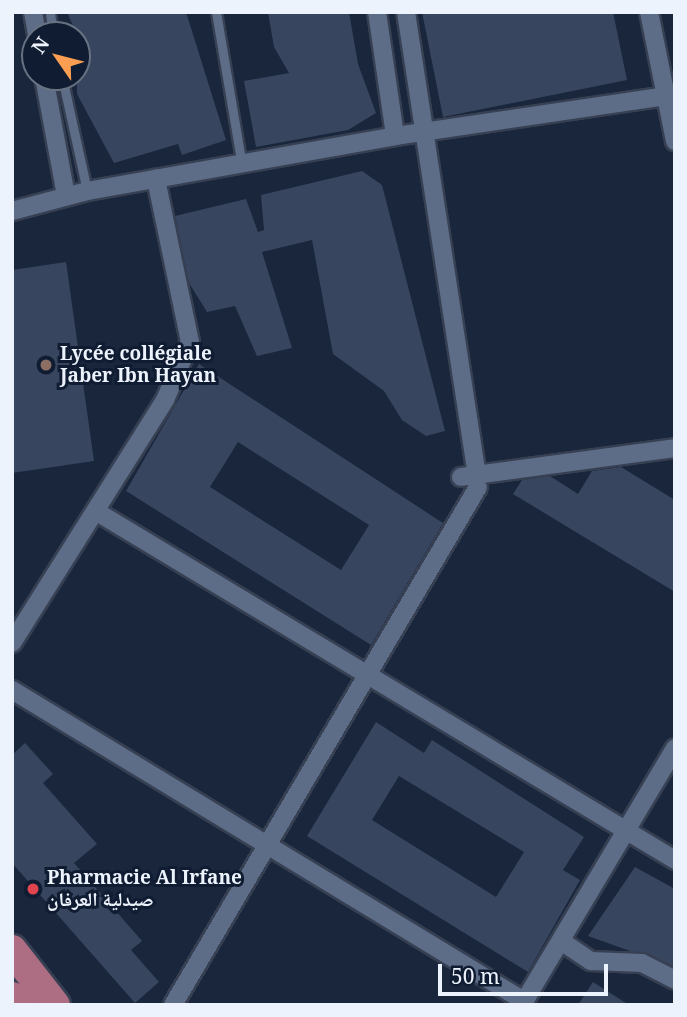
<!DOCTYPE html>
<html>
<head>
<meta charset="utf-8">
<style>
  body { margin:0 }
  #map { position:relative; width:687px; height:1017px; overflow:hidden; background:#19263c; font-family:"Noto Serif","Noto Naskh Arabic",serif }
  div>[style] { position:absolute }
  .building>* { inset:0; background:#37455e }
  .roads { filter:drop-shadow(2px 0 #374053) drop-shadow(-2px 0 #374053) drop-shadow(0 2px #374053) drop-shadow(0 -2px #374053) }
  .lane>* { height:9px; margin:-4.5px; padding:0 4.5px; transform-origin:4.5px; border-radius:4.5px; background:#5d6c87 }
  .street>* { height:18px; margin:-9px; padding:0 9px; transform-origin:9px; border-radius:9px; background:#5d6c87 }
  .primary>* { height:30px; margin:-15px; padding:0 15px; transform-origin:15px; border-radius:15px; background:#ad6e83 }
  .dots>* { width:19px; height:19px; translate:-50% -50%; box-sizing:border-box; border:4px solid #101c32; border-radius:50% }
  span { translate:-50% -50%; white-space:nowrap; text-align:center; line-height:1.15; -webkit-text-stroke:6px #101c32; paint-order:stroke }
  .poi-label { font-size:19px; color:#edf3fc; font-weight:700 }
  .left { translate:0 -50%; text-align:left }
  .frame { position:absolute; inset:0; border:14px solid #edf3fc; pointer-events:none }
  .north { position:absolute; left:21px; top:21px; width:70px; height:70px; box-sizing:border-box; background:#101c32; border:2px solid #687283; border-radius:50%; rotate:305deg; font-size:19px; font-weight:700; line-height:28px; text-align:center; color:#edf3fc }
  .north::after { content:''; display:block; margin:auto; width:24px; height:32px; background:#fb9e51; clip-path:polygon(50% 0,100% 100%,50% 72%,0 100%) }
  .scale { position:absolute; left:438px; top:964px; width:170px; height:32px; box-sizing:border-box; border:4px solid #edf3fc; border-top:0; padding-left:9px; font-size:21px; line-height:24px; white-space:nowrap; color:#edf3fc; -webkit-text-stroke:5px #101c32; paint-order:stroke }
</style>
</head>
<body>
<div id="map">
  <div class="building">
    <i style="clip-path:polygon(67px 12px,186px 12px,226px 140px,182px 155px,178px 144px,114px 163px,77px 94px,77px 35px)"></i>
    <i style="clip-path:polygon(268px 12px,349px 12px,358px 64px,376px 113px,348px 130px,256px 147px,244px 81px,289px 73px,274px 47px)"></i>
    <i style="clip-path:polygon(422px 12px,613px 12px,627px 80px,443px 117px)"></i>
    <i style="clip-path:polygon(362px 171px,382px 185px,445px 431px,426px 436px,402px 420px,384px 391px,333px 354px,312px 240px,262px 252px,292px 348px,257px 356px,235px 306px,207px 312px,189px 283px,175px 216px,246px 199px,258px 232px,264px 230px,261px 195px)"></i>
    <i style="clip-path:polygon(66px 262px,94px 461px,12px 473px,12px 270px)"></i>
    <i style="clip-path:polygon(evenodd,199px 364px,443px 523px,371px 645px,126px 491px,199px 364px,238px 442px,369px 525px,341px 570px,210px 487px,238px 442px)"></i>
    <i style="clip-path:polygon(621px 467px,675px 500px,675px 592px,513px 494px,522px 480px,550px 476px,578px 494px,592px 471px)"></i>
    <i style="clip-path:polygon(evenodd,376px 722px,424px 753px,432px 740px,584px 837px,563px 870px,580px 880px,528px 972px,307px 836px,376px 722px,399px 776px,524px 852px,496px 897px,372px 820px,399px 776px)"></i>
    <i style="clip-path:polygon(25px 743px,53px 774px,43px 783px,97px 844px,74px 863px,142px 941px,131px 950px,159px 982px,135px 1003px,12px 863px,12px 755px)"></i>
    <i style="clip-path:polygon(635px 867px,675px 889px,675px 967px,588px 936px)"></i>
    <i style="clip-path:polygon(593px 982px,629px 1005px,578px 1005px)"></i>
  </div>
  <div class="roads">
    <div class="lane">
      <i style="left:50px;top:12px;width:23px;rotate:83deg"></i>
      <i style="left:216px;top:12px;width:155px;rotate:80.4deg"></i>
      <i style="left:62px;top:77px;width:117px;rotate:77.6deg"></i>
    </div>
    <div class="street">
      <i style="left:33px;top:12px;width:23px;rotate:80deg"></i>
      <i style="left:377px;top:12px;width:125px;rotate:81.7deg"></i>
      <i style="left:406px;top:12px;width:465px;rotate:81.3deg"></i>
      <i style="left:649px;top:12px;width:132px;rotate:78.6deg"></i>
      <i style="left:44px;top:77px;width:121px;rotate:79.5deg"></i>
      <i style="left:12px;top:211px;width:78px;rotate:-14.9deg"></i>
      <i style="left:87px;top:191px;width:313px;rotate:-10.1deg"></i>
      <i style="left:395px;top:136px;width:273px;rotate:-8.4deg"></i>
      <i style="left:461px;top:477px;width:216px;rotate:-7.7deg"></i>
      <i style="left:97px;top:512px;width:675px;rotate:31.05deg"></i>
      <i style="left:12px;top:643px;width:287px;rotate:-57.8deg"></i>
      <i style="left:165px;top:400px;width:63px;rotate:-66.7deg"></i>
      <i style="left:190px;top:342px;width:167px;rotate:-101.8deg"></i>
      <i style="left:12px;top:690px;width:599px;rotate:31.28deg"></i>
      <i style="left:561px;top:941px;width:36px;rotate:34deg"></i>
      <i style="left:591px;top:961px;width:51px;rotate:2.2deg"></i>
      <i style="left:642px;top:963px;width:37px;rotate:27deg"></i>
      <i style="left:173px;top:1005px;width:601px;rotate:-59.51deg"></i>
      <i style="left:522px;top:1005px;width:299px;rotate:-59.2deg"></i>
    </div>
    <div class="primary">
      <i style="left:12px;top:950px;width:70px;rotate:52deg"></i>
      <i style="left:12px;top:997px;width:11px;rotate:49deg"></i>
    </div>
  </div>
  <div class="dots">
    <i style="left:46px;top:365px;background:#8d6e63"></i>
    <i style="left:33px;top:889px;background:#e0444e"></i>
  </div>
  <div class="poi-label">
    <span class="left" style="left:60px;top:365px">Lycée collégiale<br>Jaber Ibn Hayan</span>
    <span class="left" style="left:47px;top:889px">Pharmacie Al Irfane<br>صيدلية العرفان</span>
  </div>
  <div class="frame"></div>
  <div class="north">N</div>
  <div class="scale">50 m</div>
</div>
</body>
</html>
